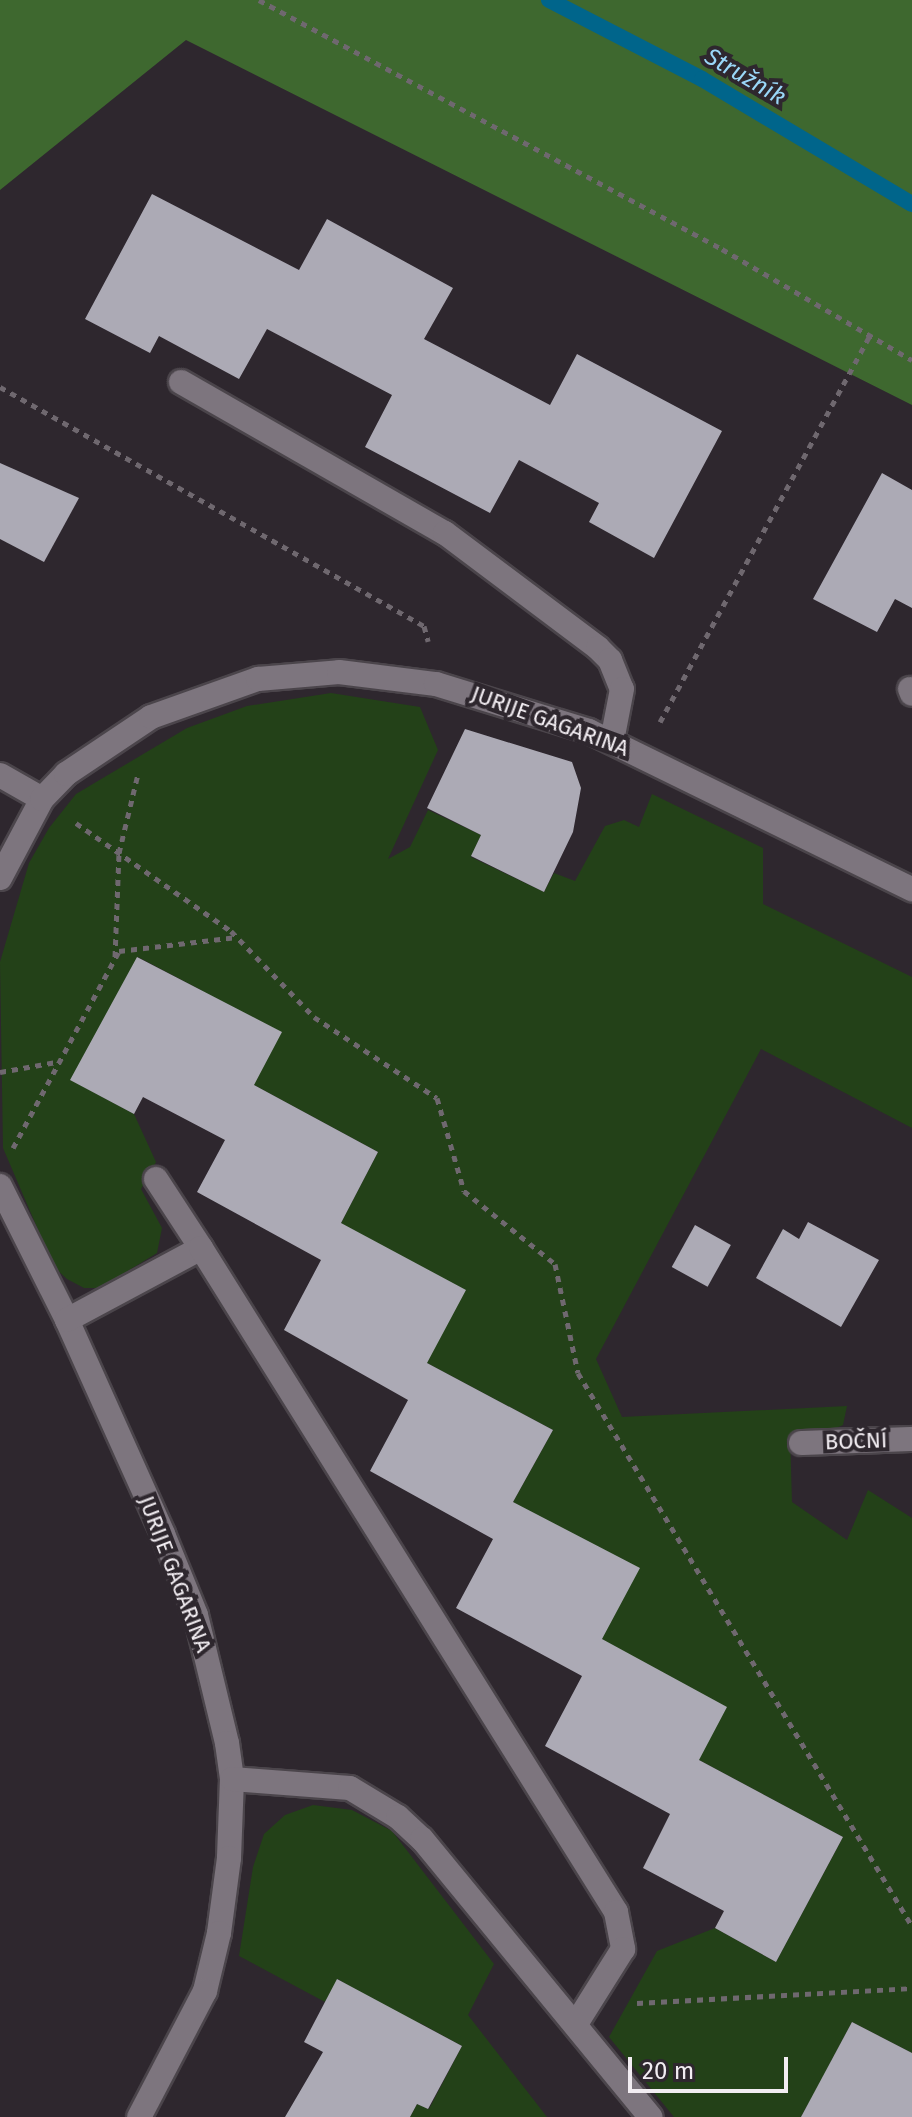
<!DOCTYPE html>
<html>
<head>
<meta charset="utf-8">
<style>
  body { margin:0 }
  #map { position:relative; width:912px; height:2117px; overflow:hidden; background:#2e272e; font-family:"Fira Sans",sans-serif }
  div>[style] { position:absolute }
  .green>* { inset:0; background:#234118 }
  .forest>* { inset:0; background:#3e682f }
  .stream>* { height:16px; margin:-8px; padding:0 8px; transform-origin:8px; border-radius:8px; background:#00658b }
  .building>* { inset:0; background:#acaab5; transform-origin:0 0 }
  .path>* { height:5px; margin-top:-2.5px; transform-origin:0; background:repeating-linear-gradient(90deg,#6f686f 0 6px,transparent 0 12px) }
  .roads { filter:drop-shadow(2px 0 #4b454b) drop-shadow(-2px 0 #4b454b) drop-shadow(0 2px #4b454b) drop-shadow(0 -2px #4b454b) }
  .street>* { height:24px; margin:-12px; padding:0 12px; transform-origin:12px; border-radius:12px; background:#7d757e }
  span { translate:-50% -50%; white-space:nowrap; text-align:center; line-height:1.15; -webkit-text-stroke:8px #2e272e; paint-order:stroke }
  .street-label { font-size:22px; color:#f2edf2 }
  .water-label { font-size:24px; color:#9ad7f8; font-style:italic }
  .scale { position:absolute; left:628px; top:2057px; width:160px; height:36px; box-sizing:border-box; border:4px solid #f2edf2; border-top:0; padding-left:10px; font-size:24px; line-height:28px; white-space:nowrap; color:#f2edf2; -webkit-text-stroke:6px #2e272e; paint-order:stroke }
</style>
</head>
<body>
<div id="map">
  <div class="green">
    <i style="clip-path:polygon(331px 693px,420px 707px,438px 750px,388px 859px,410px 847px,428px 810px,481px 835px,471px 857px,544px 892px,554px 873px,575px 881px,605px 826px,624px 820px,639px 827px,652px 794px,763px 848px,763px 904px,912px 977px,912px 1128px,761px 1049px,596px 1359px,622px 1417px,847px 1406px,843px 1425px,825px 1433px,790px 1434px,792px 1502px,847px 1540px,868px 1490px,912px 1518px,912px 2053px,852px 2022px,829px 2065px,815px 2107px,808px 2104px,801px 2117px,674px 2117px,609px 2037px,657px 1951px,715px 1928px,776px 1962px,843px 1837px,699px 1760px,602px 1639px,513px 1502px,553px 1430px,427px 1363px,341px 1223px,378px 1152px,254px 1085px,201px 990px,138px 957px,71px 1080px,134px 1114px,156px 1162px,141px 1189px,162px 1228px,157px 1253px,100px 1288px,84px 1288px,67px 1279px,54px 1267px,3px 1148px,0 962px,29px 863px,49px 828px,76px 794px,187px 728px,247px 706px)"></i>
    <i style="clip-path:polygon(313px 1805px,352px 1810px,392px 1831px,494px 1964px,468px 2015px,547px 2117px,410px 2117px,417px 2104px,429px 2109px,462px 2046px,420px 2023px,416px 2029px,338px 1979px,325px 2002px,239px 1956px,253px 1867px,264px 1834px,285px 1815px)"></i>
  </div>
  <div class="forest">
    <i style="clip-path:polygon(0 0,912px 0,912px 405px,186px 40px,0 190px)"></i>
  </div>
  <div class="stream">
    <i style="left:549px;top:0;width:172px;rotate:27.3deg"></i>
    <i style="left:702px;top:79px;width:244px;rotate:30.8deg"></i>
  </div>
  <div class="building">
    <i style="clip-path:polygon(152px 194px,299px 270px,327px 219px,453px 288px,424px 339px,550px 405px,577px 354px,722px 431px,654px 558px,589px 522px,599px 503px,519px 460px,490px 513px,365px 447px,392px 395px,267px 329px,239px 379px,159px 336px,150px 353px,85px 319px)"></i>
    <i style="clip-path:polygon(0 463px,79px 498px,44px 562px,0 539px)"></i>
    <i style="clip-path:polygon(882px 473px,912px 490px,912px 608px,895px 599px,877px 632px,813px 599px)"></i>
    <i style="clip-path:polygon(465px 729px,572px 762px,581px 788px,573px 832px,544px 892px,471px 856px,481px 835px,427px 808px)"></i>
    <i style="clip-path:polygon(137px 957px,282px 1032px,254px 1085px,378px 1152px,341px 1223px,466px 1290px,427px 1363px,553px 1430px,513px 1502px,640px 1568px,602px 1639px,727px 1707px,699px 1760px,843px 1837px,776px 1962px,715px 1928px,724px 1911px,643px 1868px,670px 1814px,545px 1746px,582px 1676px,456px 1608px,493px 1539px,370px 1471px,408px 1400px,284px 1330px,321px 1260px,197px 1192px,225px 1140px,143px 1097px,134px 1114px,70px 1080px)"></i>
    <i style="clip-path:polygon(808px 1222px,879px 1260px,841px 1327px,756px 1278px,783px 1229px,799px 1239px)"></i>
    <i style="left:695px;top:1225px;width:41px;height:48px;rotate:29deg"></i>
    <i style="clip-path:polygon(337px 1979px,462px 2046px,428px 2109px,417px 2104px,410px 2117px,285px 2117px,323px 2052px,304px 2042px)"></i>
    <i style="clip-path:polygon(852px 2022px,912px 2053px,912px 2117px,801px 2117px)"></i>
  </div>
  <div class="path">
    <i style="left:259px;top:0;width:526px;rotate:28.27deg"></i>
    <i style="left:722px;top:249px;width:220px;rotate:30.3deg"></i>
    <i style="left:0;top:387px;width:487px;rotate:29.4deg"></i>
    <i style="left:424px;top:626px;width:16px;rotate:75deg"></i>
    <i style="left:660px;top:722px;width:440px;rotate:-61.5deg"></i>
    <i style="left:76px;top:823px;width:189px;rotate:34.9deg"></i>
    <i style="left:231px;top:931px;width:120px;rotate:46deg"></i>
    <i style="left:314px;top:1017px;width:147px;rotate:33.4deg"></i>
    <i style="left:437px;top:1098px;width:97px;rotate:73.8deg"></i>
    <i style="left:464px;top:1191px;width:117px;rotate:38.7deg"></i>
    <i style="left:555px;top:1264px;width:111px;rotate:78.1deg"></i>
    <i style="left:578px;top:1373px;width:646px;rotate:58.87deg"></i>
    <i style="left:115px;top:957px;width:104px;rotate:-87.8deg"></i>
    <i style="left:119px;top:853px;width:81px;rotate:-76.5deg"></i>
    <i style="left:0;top:1072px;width:57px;rotate:-10.1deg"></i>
    <i style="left:13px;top:1148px;width:224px;rotate:-61.7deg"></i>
    <i style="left:119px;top:951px;width:119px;rotate:-6.8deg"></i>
    <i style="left:637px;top:2003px;width:275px;rotate:-3.1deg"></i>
  </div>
  <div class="roads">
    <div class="street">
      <i style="left:181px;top:382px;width:304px;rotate:29.8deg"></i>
      <i style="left:445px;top:533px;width:191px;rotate:36.9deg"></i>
      <i style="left:598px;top:648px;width:17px;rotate:45deg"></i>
      <i style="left:610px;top:660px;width:31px;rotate:68deg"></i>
      <i style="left:622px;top:689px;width:53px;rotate:100.9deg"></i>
      <i style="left:910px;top:689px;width:5px;rotate:68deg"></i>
      <i style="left:0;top:775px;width:48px;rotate:29.7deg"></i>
      <i style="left:0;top:878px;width:89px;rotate:-62deg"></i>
      <i style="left:42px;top:799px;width:35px;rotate:-46deg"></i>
      <i style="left:66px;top:774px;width:102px;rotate:-33.8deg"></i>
      <i style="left:151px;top:717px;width:114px;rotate:-19.6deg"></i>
      <i style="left:258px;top:679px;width:81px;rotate:-4.9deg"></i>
      <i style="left:339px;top:672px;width:98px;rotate:7.1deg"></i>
      <i style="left:436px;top:684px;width:160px;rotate:17.1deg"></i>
      <i style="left:589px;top:731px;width:360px;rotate:26.1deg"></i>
      <i style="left:156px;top:1179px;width:82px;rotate:56.9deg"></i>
      <i style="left:0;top:1186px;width:150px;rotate:63.4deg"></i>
      <i style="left:67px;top:1320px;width:235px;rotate:65.8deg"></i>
      <i style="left:163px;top:1534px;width:87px;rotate:67.8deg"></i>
      <i style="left:196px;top:1615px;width:132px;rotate:76.4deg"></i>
      <i style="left:227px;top:1743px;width:36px;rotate:82deg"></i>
      <i style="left:232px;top:1779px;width:79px;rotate:92.2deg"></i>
      <i style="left:229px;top:1858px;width:76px;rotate:97.6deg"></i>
      <i style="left:219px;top:1933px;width:60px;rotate:103.6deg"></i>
      <i style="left:205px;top:1991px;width:142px;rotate:117.6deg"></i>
      <i style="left:67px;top:1320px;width:152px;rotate:-28.2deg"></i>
      <i style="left:201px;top:1248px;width:783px;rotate:57.99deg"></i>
      <i style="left:616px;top:1912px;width:38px;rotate:79deg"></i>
      <i style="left:623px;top:1949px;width:89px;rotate:122.1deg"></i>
      <i style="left:801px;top:1443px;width:111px;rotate:-2.1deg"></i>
      <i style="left:232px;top:1779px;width:118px;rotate:4.4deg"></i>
      <i style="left:350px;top:1788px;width:56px;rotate:31.1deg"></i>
      <i style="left:398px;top:1817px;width:33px;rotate:43deg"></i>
      <i style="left:422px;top:1839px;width:360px;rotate:50.6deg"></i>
    </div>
  </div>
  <div class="street-label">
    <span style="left:550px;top:721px;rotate:20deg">JURIJE GAGARINA</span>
    <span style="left:856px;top:1441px;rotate:-2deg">BOČNÍ</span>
    <span style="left:175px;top:1574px;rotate:69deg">JURIJE GAGARINA</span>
  </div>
  <div class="water-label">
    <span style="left:745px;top:77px;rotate:30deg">Stružník</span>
  </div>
  <div class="scale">20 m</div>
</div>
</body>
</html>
